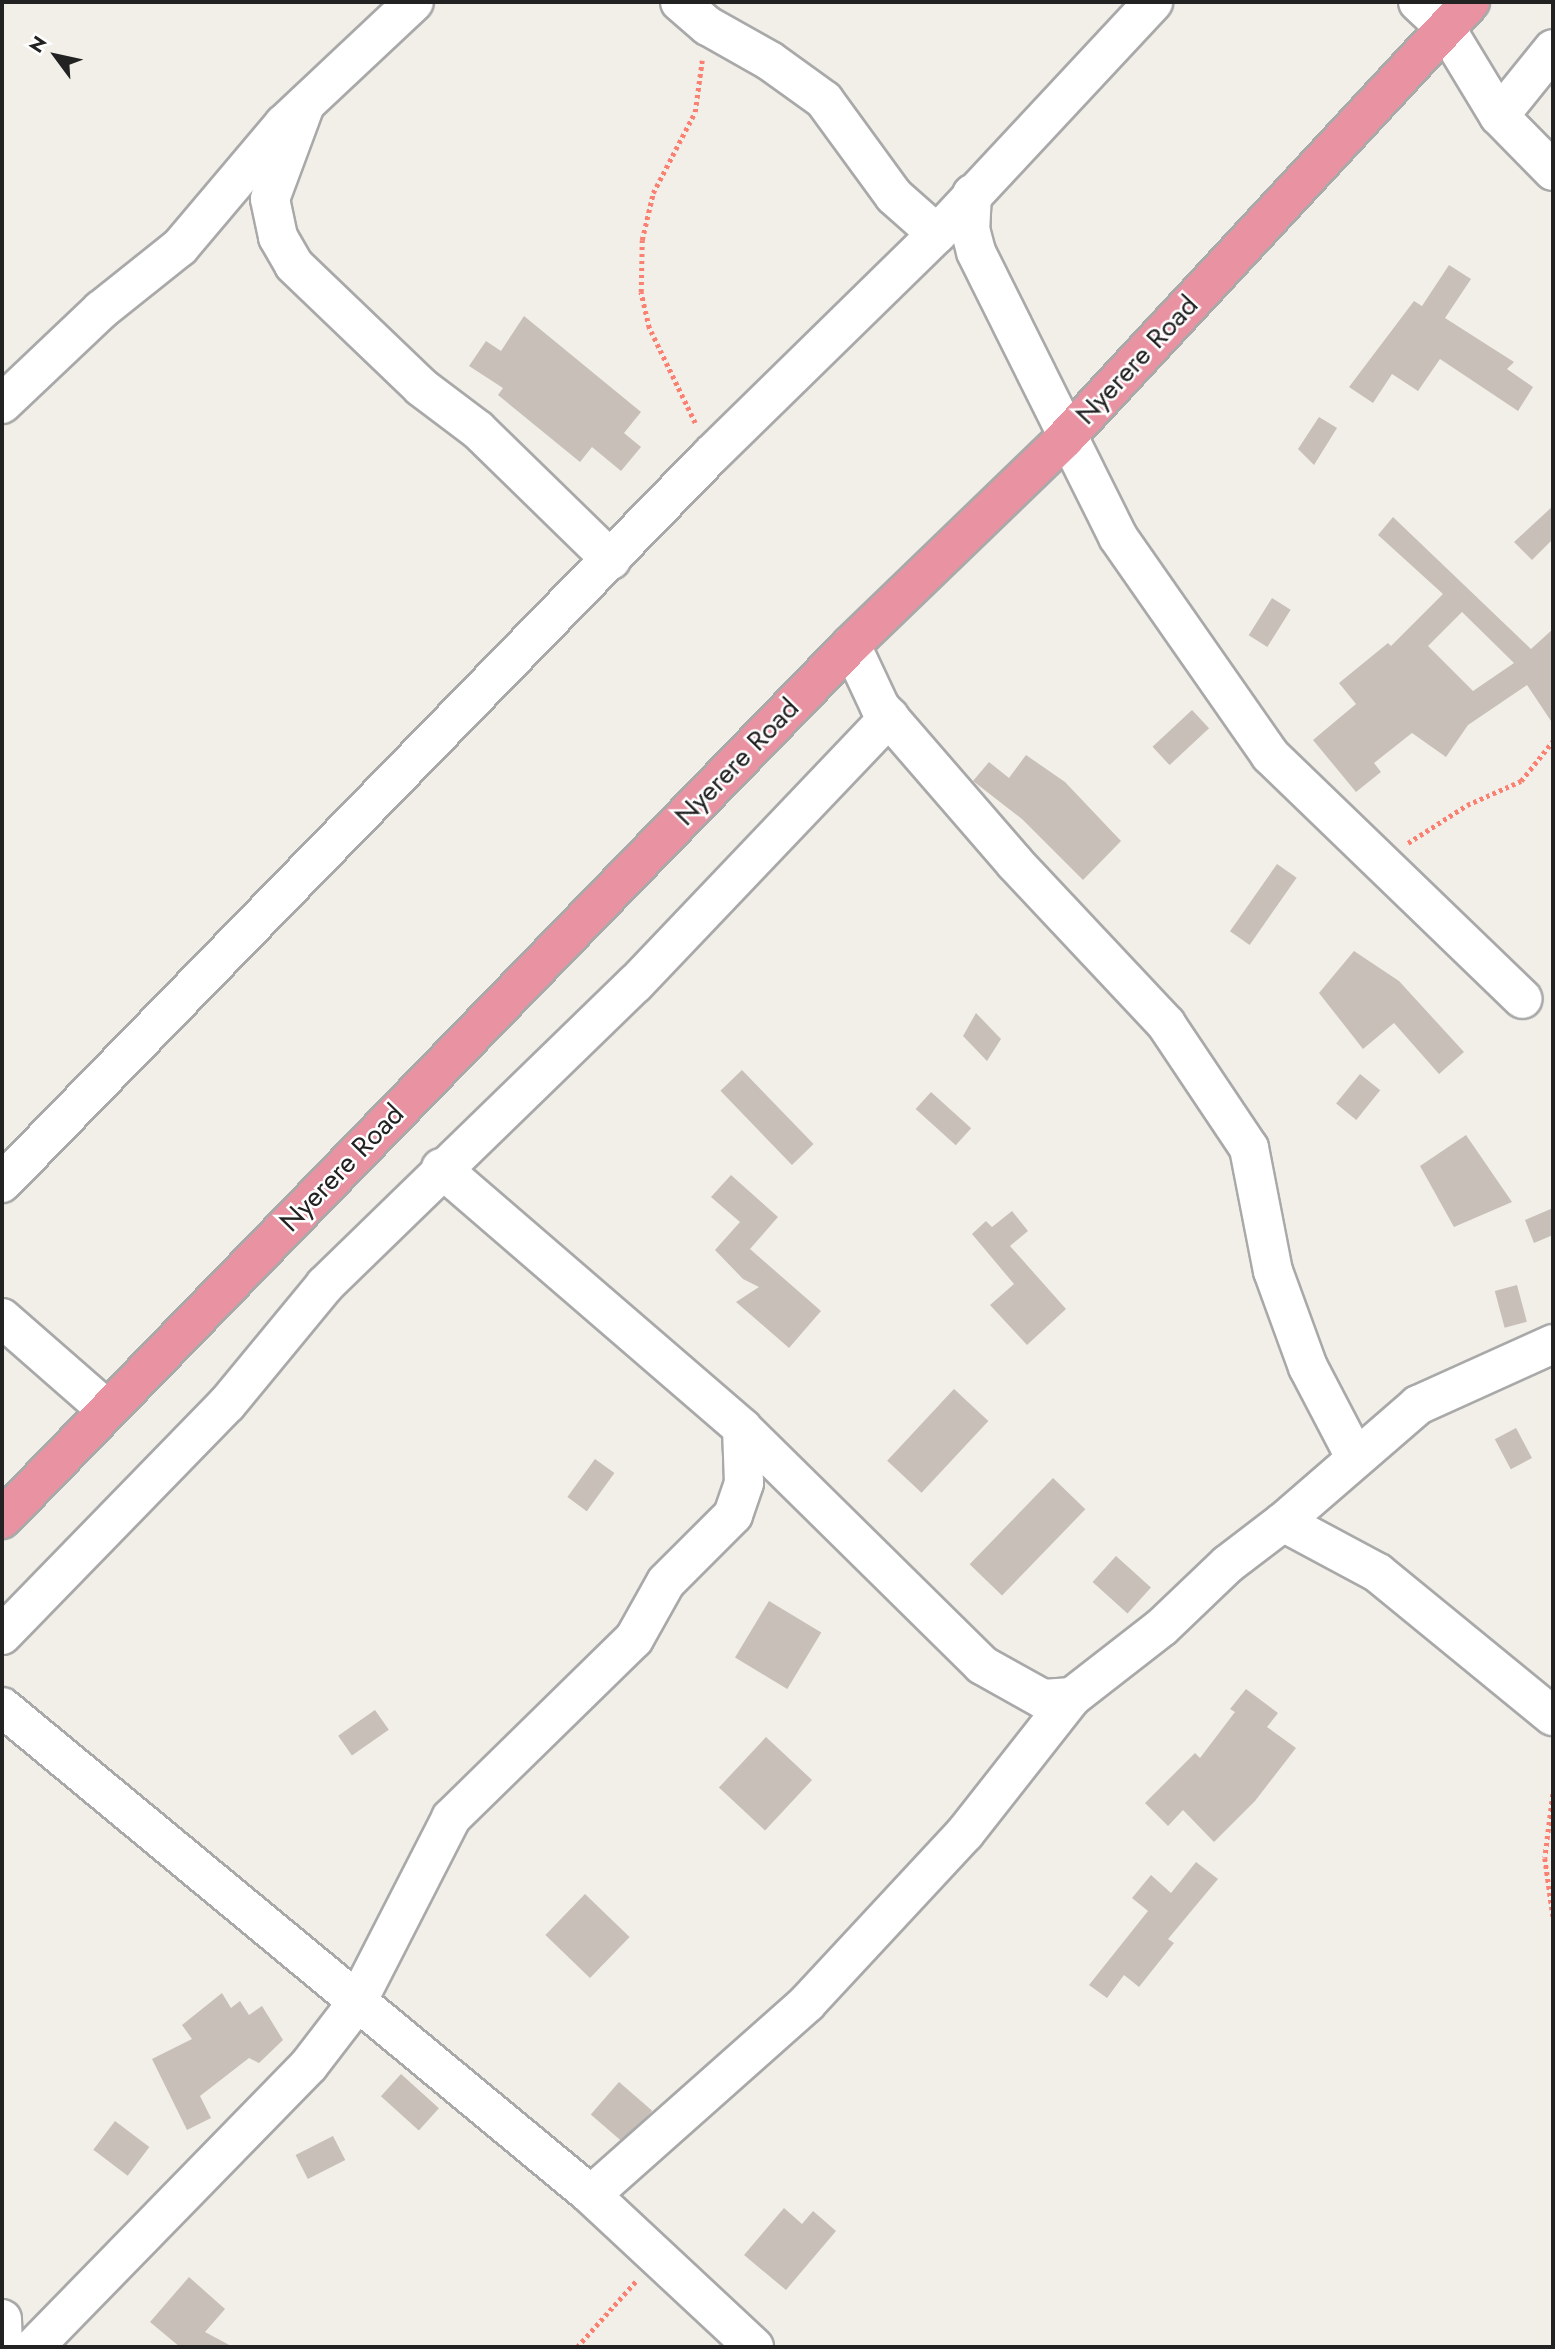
<!DOCTYPE html>
<html>
<head>
<meta charset="utf-8">
<style>
  body { margin:0 }
  #map { position:relative; width:1555px; height:2349px; overflow:hidden; background:#f2efe9; font-family:Jost,sans-serif }
  div>[style] { position:absolute }
  .building>* { inset:0; background:#c7bfb8; transform-origin:0 0 }
  .path>* { height:4.5px; margin-top:-2.25px; transform-origin:0; background:repeating-linear-gradient(90deg,#fa8072 0 3.5px,transparent 0 7px) }
  .roads { filter:drop-shadow(2px 0 #a9a9a9) drop-shadow(-2px 0 #a9a9a9) drop-shadow(0 2px #a9a9a9) drop-shadow(0 -2px #a9a9a9) }
  .minor>* { height:38px; margin:-19px; padding:0 19px; transform-origin:19px; border-radius:19px; background:#fff }
  .highway>* { height:38px; margin:-19px; padding:0 19px; transform-origin:19px; border-radius:19px; background:#e892a2 }
  span { translate:-50% -50%; white-space:nowrap; text-align:center; line-height:1.15; -webkit-text-stroke:5px #fff; paint-order:stroke }
  .street-label { font-size:28px; color:#222 }
  .frame { position:absolute; inset:0; border:4px solid #222; pointer-events:none }
  .north { position:absolute; left:21px; top:21px; width:70px; height:70px; -webkit-text-stroke:5px #fff; paint-order:stroke; rotate:303deg; font-size:19px; font-weight:700; line-height:28px; text-align:center; color:#222 }
  .north::after { content:''; display:block; margin:auto; width:24px; height:32px; background:#222; clip-path:polygon(50% 0,100% 100%,50% 72%,0 100%) }
</style>
</head>
<body>
<div id="map">
  <div class="building">
    <i style="clip-path:polygon(1449px 265px,1471px 279px,1445px 318px,1514px 362px,1507px 369px,1533px 387px,1518px 411px,1440px 359px,1418px 391px,1392px 374px,1373px 403px,1349px 387px,1414px 301px,1422px 306px)"></i>
    <i style="clip-path:polygon(524px 316px,641px 412px,624px 433px,641px 447px,621px 471px,592px 447px,580px 462px,498px 395px,503px 388px,469px 366px,486px 341px,501px 351px)"></i>
    <i style="clip-path:polygon(1319px 417px,1337px 428px,1314px 465px,1298px 449px)"></i>
    <i style="clip-path:polygon(1553px 506px,1553px 539px,1532px 560px,1514px 542px)"></i>
    <i style="clip-path:polygon(evenodd,1393px 517px,1531px 649px,1553px 629px,1553px 724px,1527px 685px,1468px 725px,1446px 757px,1412px 733px,1374px 763px,1381px 772px,1356px 792px,1313px 740px,1356px 704px,1339px 683px,1388px 643px,1391px 646px,1443px 594px,1378px 535px,1393px 517px,1462px 612px,1514px 663px,1473px 691px,1428px 646px,1462px 612px)"></i>
    <i style="left:1272px;top:598px;width:22px;height:44px;rotate:32deg"></i>
    <i style="left:1192px;top:710px;width:25px;height:54px;rotate:47deg"></i>
    <i style="clip-path:polygon(1026px 755px,1065px 782px,1121px 841px,1083px 880px,1022px 819px,973px 781px,989px 762px,1009px 778px)"></i>
    <i style="left:1277px;top:864px;width:24px;height:82px;rotate:35deg"></i>
    <i style="clip-path:polygon(1354px 951px,1399px 981px,1464px 1052px,1439px 1074px,1394px 1023px,1363px 1049px,1319px 993px)"></i>
    <i style="clip-path:polygon(976px 1013px,1001px 1039px,987px 1061px,963px 1036px)"></i>
    <i style="left:742px;top:1070px;width:103px;height:30px;rotate:46deg"></i>
    <i style="left:1360px;top:1074px;width:26px;height:38px;rotate:39deg"></i>
    <i style="left:931px;top:1092px;width:54px;height:23px;rotate:42deg"></i>
    <i style="clip-path:polygon(1466px 1135px,1512px 1202px,1454px 1227px,1420px 1166px)"></i>
    <i style="clip-path:polygon(731px 1175px,778px 1217px,750px 1249px,821px 1311px,789px 1348px,736px 1302px,759px 1287px,743px 1279px,715px 1250px,740px 1222px,711px 1197px)"></i>
    <i style="clip-path:polygon(1553px 1208px,1553px 1235px,1534px 1243px,1525px 1220px)"></i>
    <i style="clip-path:polygon(1012px 1211px,1028px 1231px,1010px 1246px,1066px 1309px,1027px 1345px,990px 1305px,1014px 1284px,972px 1234px,986px 1221px,992px 1227px)"></i>
    <i style="left:1517px;top:1285px;width:38px;height:23px;rotate:75deg"></i>
    <i style="left:954px;top:1389px;width:47px;height:98px;rotate:43deg"></i>
    <i style="left:1516px;top:1428px;width:34px;height:24px;rotate:62deg"></i>
    <i style="left:595px;top:1459px;width:24px;height:47px;rotate:36deg"></i>
    <i style="left:1053px;top:1478px;width:45px;height:120px;rotate:44deg"></i>
    <i style="left:1116px;top:1556px;width:47px;height:35px;rotate:42deg"></i>
    <i style="left:769px;top:1601px;width:61px;height:66px;rotate:31deg"></i>
    <i style="clip-path:polygon(1246px 1689px,1278px 1713px,1267px 1727px,1296px 1748px,1255px 1801px,1214px 1842px,1183px 1810px,1168px 1826px,1145px 1803px,1195px 1753px,1200px 1758px,1235px 1712px,1230px 1709px)"></i>
    <i style="left:375px;top:1710px;width:24px;height:45px;rotate:55deg"></i>
    <i style="left:766px;top:1737px;width:63px;height:69px;rotate:43deg"></i>
    <i style="clip-path:polygon(1196px 1862px,1218px 1879px,1168px 1939px,1174px 1943px,1139px 1987px,1124px 1975px,1107px 1998px,1089px 1985px,1148px 1911px,1132px 1898px,1151px 1875px,1171px 1893px)"></i>
    <i style="left:585px;top:1894px;width:62px;height:57px;rotate:44deg"></i>
    <i style="clip-path:polygon(222px 1993px,231px 2008px,240px 2001px,249px 2015px,262px 2006px,283px 2040px,259px 2063px,249px 2058px,200px 2096px,211px 2118px,187px 2130px,152px 2059px,192px 2039px,182px 2025px)"></i>
    <i style="left:401px;top:2074px;width:51px;height:30px;rotate:42deg"></i>
    <i style="left:619px;top:2082px;width:44px;height:43px;rotate:41deg"></i>
    <i style="left:115px;top:2121px;width:43px;height:36px;rotate:37deg"></i>
    <i style="left:333px;top:2136px;width:27px;height:42px;rotate:63deg"></i>
    <i style="clip-path:polygon(784px 2208px,802px 2224px,813px 2211px,836px 2231px,786px 2290px,744px 2255px)"></i>
    <i style="clip-path:polygon(189px 2277px,225px 2309px,205px 2332px,233px 2347px,180px 2347px,150px 2322px)"></i>
  </div>
  <div class="path">
    <i style="left:695px;top:423px;width:106px;rotate:-115.8deg"></i>
    <i style="left:649px;top:328px;width:37px;rotate:-103deg"></i>
    <i style="left:641px;top:292px;width:52px;rotate:-88.9deg"></i>
    <i style="left:642px;top:240px;width:48px;rotate:-76.8deg"></i>
    <i style="left:653px;top:193px;width:91px;rotate:-62.6deg"></i>
    <i style="left:695px;top:112px;width:52px;rotate:-82.3deg"></i>
    <i style="left:1408px;top:843px;width:70px;rotate:-32.8deg"></i>
    <i style="left:1467px;top:805px;width:59px;rotate:-24deg"></i>
    <i style="left:1521px;top:781px;width:51px;rotate:-51.3deg"></i>
    <i style="left:1553px;top:1794px;width:64px;rotate:97.1deg"></i>
    <i style="left:1545px;top:1858px;width:59px;rotate:82.1deg"></i>
    <i style="left:577px;top:2347px;width:90px;rotate:-48.2deg"></i>
  </div>
  <div class="roads">
    <div class="minor">
      <i style="left:680px;top:2px;width:37px;rotate:41deg"></i>
      <i style="left:708px;top:26px;width:71px;rotate:29.4deg"></i>
      <i style="left:770px;top:61px;width:67px;rotate:35.8deg"></i>
      <i style="left:824px;top:100px;width:119px;rotate:53.9deg"></i>
      <i style="left:894px;top:196px;width:57px;rotate:41.5deg"></i>
      <i style="left:1418px;top:2px;width:37px;rotate:43deg"></i>
      <i style="left:1445px;top:27px;width:104px;rotate:58.8deg"></i>
      <i style="left:1499px;top:116px;width:77px;rotate:45.5deg"></i>
      <i style="left:305px;top:105px;width:100px;rotate:110.4deg"></i>
      <i style="left:270px;top:199px;width:39px;rotate:78deg"></i>
      <i style="left:278px;top:237px;width:32px;rotate:60deg"></i>
      <i style="left:294px;top:265px;width:176px;rotate:43.8deg"></i>
      <i style="left:421px;top:387px;width:71px;rotate:37deg"></i>
      <i style="left:478px;top:430px;width:186px;rotate:44.3deg"></i>
      <i style="left:1499px;top:116px;width:86px;rotate:-51.1deg"></i>
      <i style="left:972px;top:194px;width:35px;rotate:93deg"></i>
      <i style="left:970px;top:229px;width:24px;rotate:75deg"></i>
      <i style="left:976px;top:252px;width:318px;rotate:63.5deg"></i>
      <i style="left:1118px;top:537px;width:266px;rotate:55.1deg"></i>
      <i style="left:1270px;top:755px;width:351px;rotate:44deg"></i>
      <i style="left:2px;top:404px;width:137px;rotate:-43.5deg"></i>
      <i style="left:101px;top:310px;width:101px;rotate:-38.6deg"></i>
      <i style="left:180px;top:247px;width:161px;rotate:-49.8deg"></i>
      <i style="left:284px;top:124px;width:178px;rotate:-43.2deg"></i>
      <i style="left:851px;top:645px;width:68px;rotate:64.9deg"></i>
      <i style="left:880px;top:707px;width:206px;rotate:49.1deg"></i>
      <i style="left:1015px;top:863px;width:221px;rotate:46.8deg"></i>
      <i style="left:1166px;top:1024px;width:149px;rotate:56.2deg"></i>
      <i style="left:1249px;top:1148px;width:125px;rotate:79deg"></i>
      <i style="left:1273px;top:1271px;width:102px;rotate:70deg"></i>
      <i style="left:1308px;top:1367px;width:102px;rotate:62.4deg"></i>
      <i style="left:441px;top:1168px;width:398px;rotate:40.8deg"></i>
      <i style="left:742px;top:1428px;width:337px;rotate:44.6deg"></i>
      <i style="left:982px;top:1665px;width:70px;rotate:29.1deg"></i>
      <i style="left:1043px;top:1699px;width:29px;rotate:-4deg"></i>
      <i style="left:1072px;top:1697px;width:114px;rotate:-37.9deg"></i>
      <i style="left:1162px;top:1627px;width:91px;rotate:-43.7deg"></i>
      <i style="left:1228px;top:1564px;width:69px;rotate:-37.4deg"></i>
      <i style="left:1283px;top:1522px;width:179px;rotate:-40.9deg"></i>
      <i style="left:1418px;top:1405px;width:148px;rotate:-24.3deg"></i>
      <i style="left:2px;top:1183px;width:1016px;rotate:-45.76deg"></i>
      <i style="left:711px;top:455px;width:316px;rotate:-44.4deg"></i>
      <i style="left:937px;top:234px;width:317px;rotate:-47deg"></i>
      <i style="left:2px;top:1318px;width:138px;rotate:41.2deg"></i>
      <i style="left:1283px;top:1522px;width:108px;rotate:28.2deg"></i>
      <i style="left:1378px;top:1573px;width:226px;rotate:39.3deg"></i>
      <i style="left:2px;top:1635px;width:322px;rotate:-45.8deg"></i>
      <i style="left:227px;top:1404px;width:154px;rotate:-50.5deg"></i>
      <i style="left:325px;top:1285px;width:432px;rotate:-44.2deg"></i>
      <i style="left:635px;top:984px;width:369px;rotate:-46.4deg"></i>
      <i style="left:2px;top:1707px;width:765px;rotate:39.64deg"></i>
      <i style="left:591px;top:2195px;width:223px;rotate:43deg"></i>
      <i style="left:591px;top:2195px;width:289px;rotate:-41.6deg"></i>
      <i style="left:807px;top:2003px;width:232px;rotate:-47.1deg"></i>
      <i style="left:965px;top:1833px;width:173px;rotate:-51.8deg"></i>
      <i style="left:2px;top:2319px;width:28px;rotate:88deg"></i>
      <i style="left:34px;top:2347px;width:394px;rotate:-45.7deg"></i>
      <i style="left:309px;top:2065px;width:77px;rotate:-52.4deg"></i>
      <i style="left:356px;top:2004px;width:209px;rotate:-62.9deg"></i>
      <i style="left:451px;top:1818px;width:256px;rotate:-44.4deg"></i>
      <i style="left:634px;top:1639px;width:65px;rotate:-60.7deg"></i>
      <i style="left:666px;top:1582px;width:95px;rotate:-45deg"></i>
      <i style="left:733px;top:1515px;width:34px;rotate:-71deg"></i>
      <i style="left:744px;top:1483px;width:55px;rotate:-92.1deg"></i>
    </div>
    <div class="highway">
      <i style="left:2px;top:1519px;width:1218px;rotate:-45.83deg"></i>
      <i style="left:851px;top:645px;width:298px;rotate:-44deg"></i>
      <i style="left:1065px;top:438px;width:595px;rotate:-47.11deg"></i>
    </div>
  </div>
  <div class="street-label">
    <span style="left:1137px;top:360px;rotate:-47deg">Nyerere Road</span>
    <span style="left:737px;top:762px;rotate:-46deg">Nyerere Road</span>
    <span style="left:342px;top:1168px;rotate:-46deg">Nyerere Road</span>
  </div>
  <div class="frame"></div>
  <div class="north">N</div>
</div>
</body>
</html>
